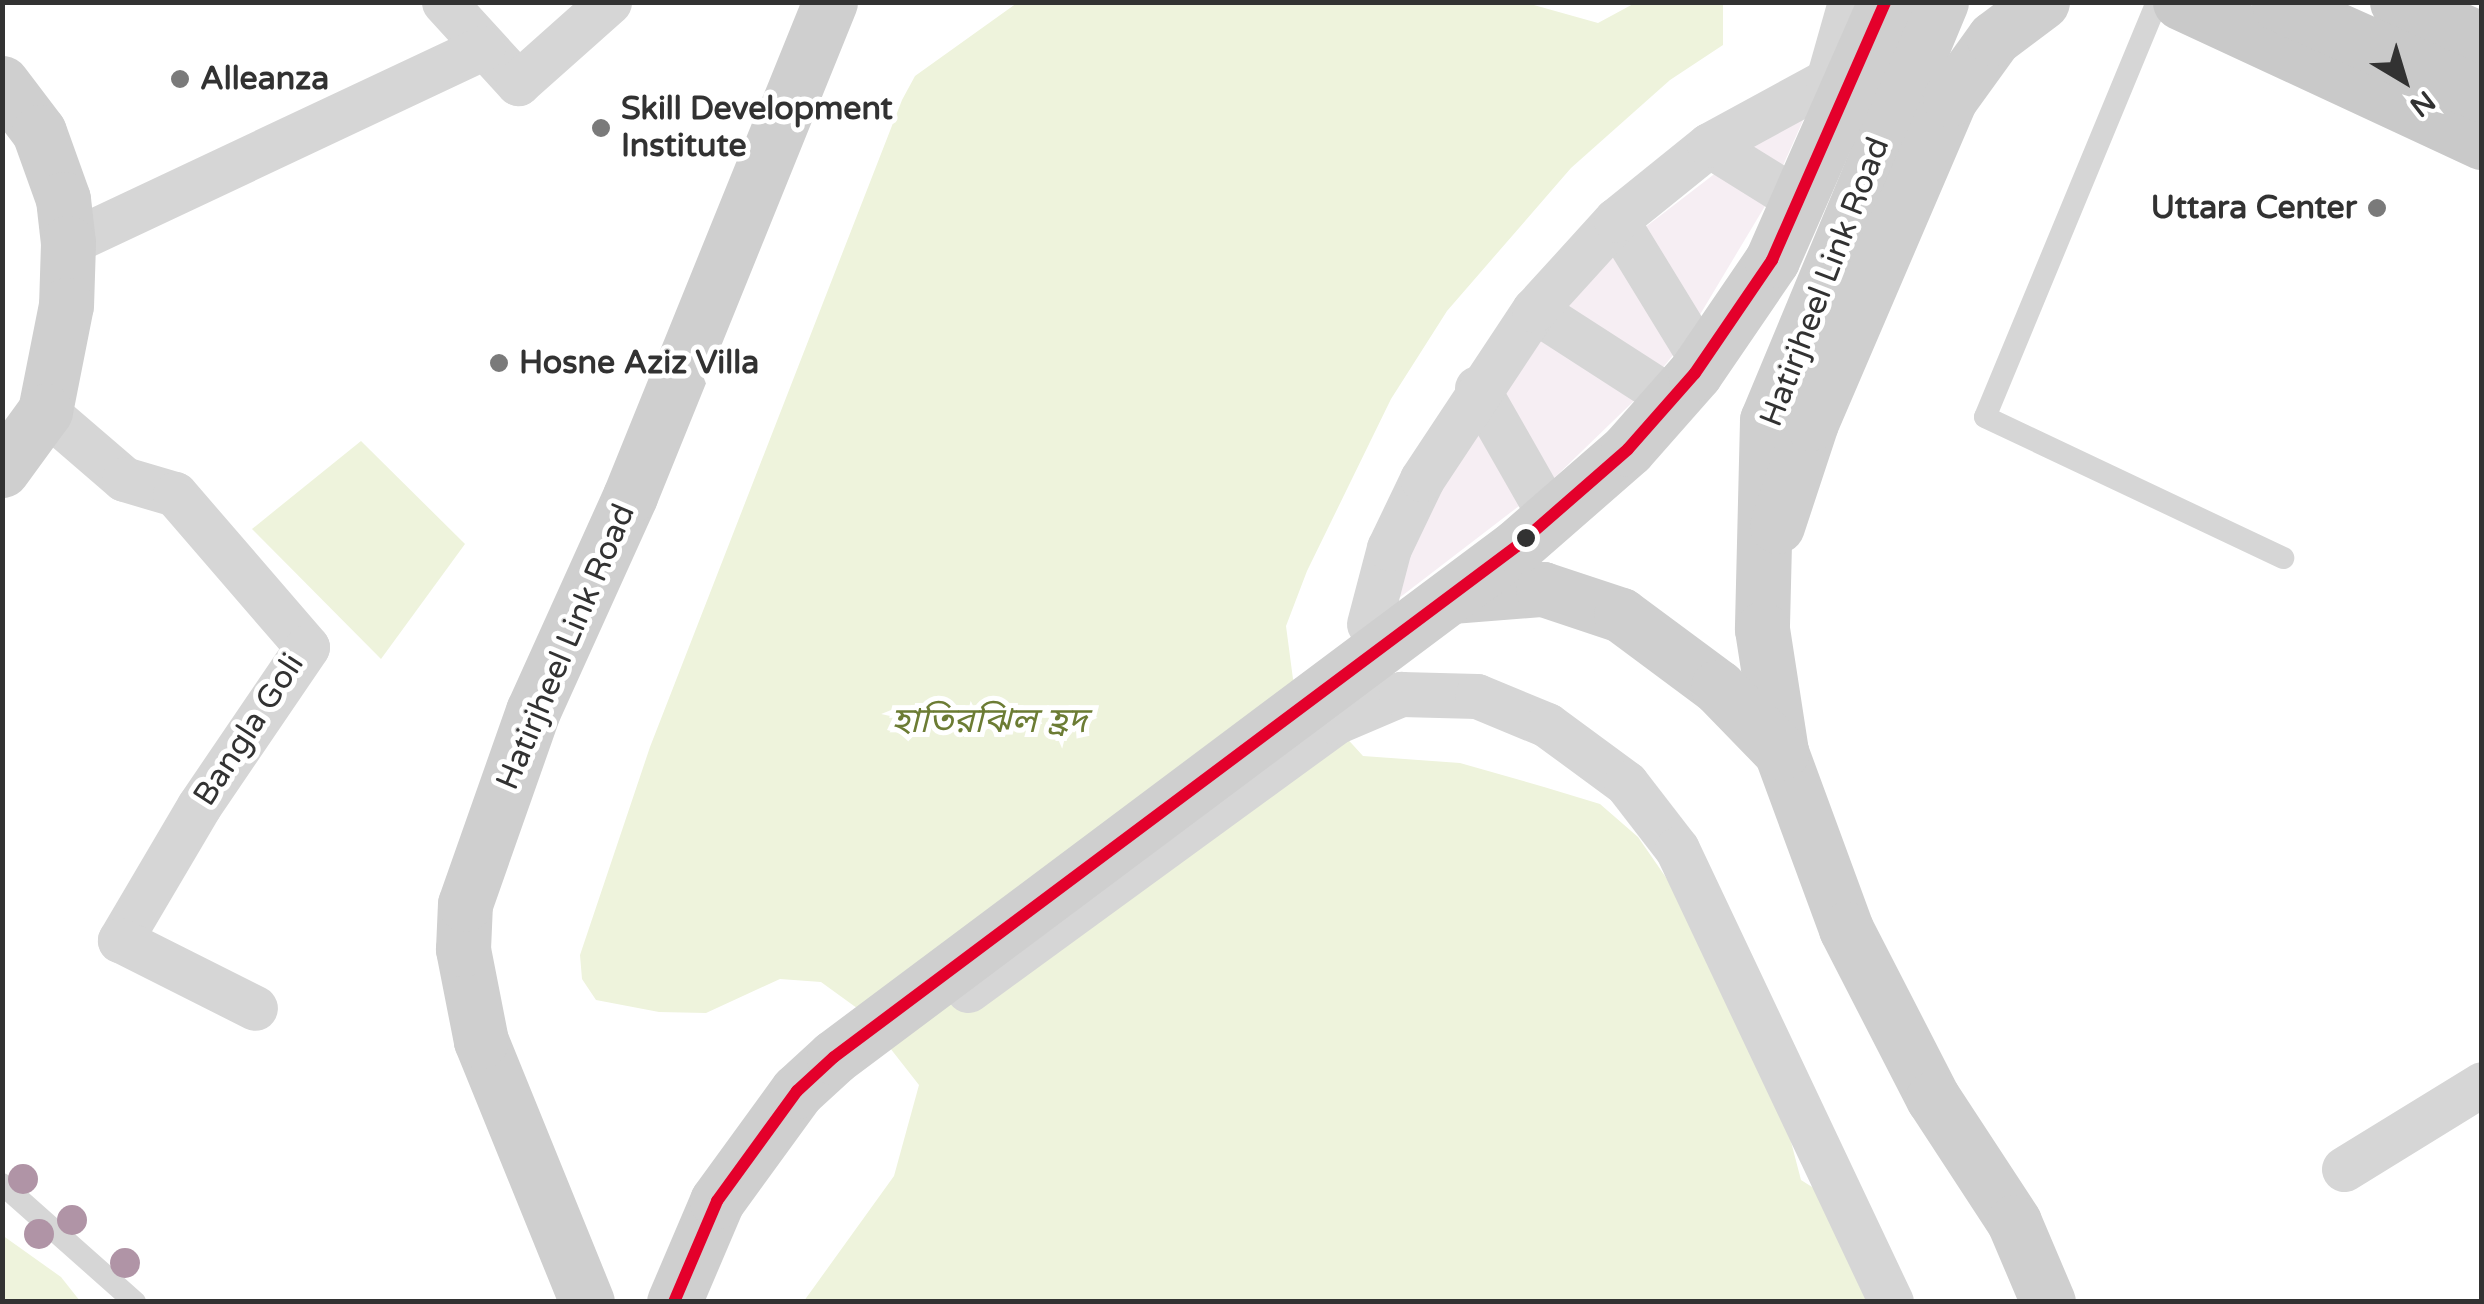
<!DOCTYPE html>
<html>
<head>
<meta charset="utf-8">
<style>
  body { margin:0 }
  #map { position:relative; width:2484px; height:1304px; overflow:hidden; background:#fff; font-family:"Varela Round","Noto Sans Bengali",sans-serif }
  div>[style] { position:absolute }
  .green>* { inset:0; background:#f6eef3 }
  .water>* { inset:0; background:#eef3dc }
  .lane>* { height:22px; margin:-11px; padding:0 11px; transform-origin:11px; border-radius:11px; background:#d6d6d6 }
  .street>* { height:45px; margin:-22.5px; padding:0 22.5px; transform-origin:22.5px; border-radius:22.5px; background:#d6d6d6 }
  .secondary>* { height:55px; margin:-27.5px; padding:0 27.5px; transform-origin:27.5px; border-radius:27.5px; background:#cfcfcf }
  .primary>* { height:55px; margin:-27.5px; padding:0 27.5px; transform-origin:27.5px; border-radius:27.5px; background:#c9c9c9 }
  .bus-1>* { height:12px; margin:-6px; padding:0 6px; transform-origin:6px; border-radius:6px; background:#e4002b }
  .trees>* { width:30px; height:30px; margin:-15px; border-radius:50%; background:#b094a6 }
  .dots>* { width:28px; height:28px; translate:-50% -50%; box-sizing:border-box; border:5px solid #fff; border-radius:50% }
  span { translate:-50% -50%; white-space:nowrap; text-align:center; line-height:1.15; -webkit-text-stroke:10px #fff; paint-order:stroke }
  .poi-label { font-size:32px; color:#323232; font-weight:700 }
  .left { translate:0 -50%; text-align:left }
  .right { translate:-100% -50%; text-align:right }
  .street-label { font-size:32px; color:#323232 }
  .water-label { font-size:35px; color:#6c7c34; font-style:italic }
  .frame { position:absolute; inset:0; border:5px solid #323232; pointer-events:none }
  .north { position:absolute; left:2354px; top:30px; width:100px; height:100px; -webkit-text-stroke:8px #fff; paint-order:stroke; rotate:142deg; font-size:28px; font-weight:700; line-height:40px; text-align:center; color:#323232 }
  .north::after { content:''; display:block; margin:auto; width:35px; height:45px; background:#323232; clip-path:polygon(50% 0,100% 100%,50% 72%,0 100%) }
</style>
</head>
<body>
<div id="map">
  <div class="green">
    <i style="clip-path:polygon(1813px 98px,1765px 206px,1683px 343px,1642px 393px,1549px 483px,1390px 605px,1412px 535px,1549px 326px,1626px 242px)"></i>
  </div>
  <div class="water">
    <i style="clip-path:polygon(1523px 2px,1598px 23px,1635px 3px,1723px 3px,1723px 45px,1670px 80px,1571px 168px,1447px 311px,1391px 399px,1307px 571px,1286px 626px,1293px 679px,1363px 756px,1460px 763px,1544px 787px,1600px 804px,1638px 837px,1676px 892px,1784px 1115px,1801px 1180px,1877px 1228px,1910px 1301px,804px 1301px,894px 1176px,919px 1085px,861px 1011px,821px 982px,780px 979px,706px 1013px,659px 1012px,596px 1000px,582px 979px,580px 955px,650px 747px,902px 100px,915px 76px,1017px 3px)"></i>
    <i style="clip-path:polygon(361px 441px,465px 544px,381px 659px,252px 529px)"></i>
    <i style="clip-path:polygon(2px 1235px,61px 1277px,80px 1301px,3px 1301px)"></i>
  </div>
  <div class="lane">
    <i style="left:2157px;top:2px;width:449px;rotate:112.5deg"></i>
    <i style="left:1985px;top:417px;width:330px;rotate:25.3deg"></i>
    <i style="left:2px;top:1184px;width:178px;rotate:41.6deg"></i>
  </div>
  <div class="street">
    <i style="left:444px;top:2px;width:110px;rotate:47.6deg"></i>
    <i style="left:518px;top:83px;width:122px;rotate:-41.7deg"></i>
    <i style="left:1709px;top:145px;width:84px;rotate:31.8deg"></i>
    <i style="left:1616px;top:220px;width:145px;rotate:58.5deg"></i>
    <i style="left:68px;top:243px;width:458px;rotate:-25.2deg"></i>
    <i style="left:1534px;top:310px;width:144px;rotate:32.8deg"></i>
    <i style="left:1477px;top:388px;width:129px;rotate:60.3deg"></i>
    <i style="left:45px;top:411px;width:104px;rotate:40.7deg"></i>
    <i style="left:124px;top:479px;width:53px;rotate:16.4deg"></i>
    <i style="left:175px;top:494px;width:202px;rotate:49.2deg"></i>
    <i style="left:307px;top:647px;width:192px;rotate:124.2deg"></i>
    <i style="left:199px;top:806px;width:156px;rotate:120.5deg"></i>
    <i style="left:120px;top:940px;width:151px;rotate:26.7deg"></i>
    <i style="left:1369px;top:624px;width:79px;rotate:-75.3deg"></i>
    <i style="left:1389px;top:548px;width:76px;rotate:-64.4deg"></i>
    <i style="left:1422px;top:479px;width:203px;rotate:-56.5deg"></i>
    <i style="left:1534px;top:310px;width:122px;rotate:-47.7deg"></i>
    <i style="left:1616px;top:220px;width:119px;rotate:-38.9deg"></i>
    <i style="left:1709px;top:145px;width:136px;rotate:-28.6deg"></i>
    <i style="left:1828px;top:80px;width:81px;rotate:-74.2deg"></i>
    <i style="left:968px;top:990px;width:454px;rotate:-36.1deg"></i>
    <i style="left:1335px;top:722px;width:72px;rotate:-23deg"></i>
    <i style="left:1401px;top:694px;width:76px;rotate:1.5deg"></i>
    <i style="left:1477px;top:696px;width:76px;rotate:22.5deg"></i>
    <i style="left:1547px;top:725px;width:98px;rotate:36.3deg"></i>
    <i style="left:1626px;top:783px;width:83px;rotate:52.3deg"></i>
    <i style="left:1677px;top:849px;width:501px;rotate:64.71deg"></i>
    <i style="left:2344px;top:1169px;width:162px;rotate:-31.6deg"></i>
  </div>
  <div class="secondary">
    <i style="left:1941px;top:2px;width:453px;rotate:112.6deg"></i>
    <i style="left:1767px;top:420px;width:209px;rotate:91.4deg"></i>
    <i style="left:1762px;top:629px;width:124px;rotate:81.2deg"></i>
    <i style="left:1781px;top:752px;width:189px;rotate:69.8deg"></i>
    <i style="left:1846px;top:929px;width:190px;rotate:62.8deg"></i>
    <i style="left:1933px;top:1098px;width:148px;rotate:56.8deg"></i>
    <i style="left:2014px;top:1222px;width:87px;rotate:67deg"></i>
    <i style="left:2px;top:83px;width:61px;rotate:52.9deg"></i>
    <i style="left:39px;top:132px;width:71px;rotate:70.3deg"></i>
    <i style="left:63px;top:199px;width:44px;rotate:83.5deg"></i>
    <i style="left:68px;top:243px;width:62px;rotate:91.8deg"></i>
    <i style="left:66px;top:305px;width:108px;rotate:101.2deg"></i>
    <i style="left:45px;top:411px;width:73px;rotate:126.1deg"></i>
    <i style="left:1777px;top:526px;width:108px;rotate:-71.7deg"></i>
    <i style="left:1811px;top:423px;width:353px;rotate:-66.8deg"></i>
    <i style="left:1950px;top:99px;width:75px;rotate:-54.2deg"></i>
    <i style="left:1994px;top:38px;width:60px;rotate:-36.9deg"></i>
    <i style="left:1451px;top:596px;width:92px;rotate:-4.4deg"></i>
    <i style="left:1543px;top:589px;width:82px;rotate:18.4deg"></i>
    <i style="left:1621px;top:615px;width:121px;rotate:36.6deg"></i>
    <i style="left:1718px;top:687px;width:91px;rotate:45.9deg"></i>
    <i style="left:587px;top:1302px;width:282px;rotate:-112.1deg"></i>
    <i style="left:481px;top:1041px;width:94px;rotate:-101.1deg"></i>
    <i style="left:463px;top:949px;width:45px;rotate:-87.5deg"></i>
    <i style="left:465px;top:904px;width:205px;rotate:-70.6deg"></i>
    <i style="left:533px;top:711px;width:236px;rotate:-65.7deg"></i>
    <i style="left:630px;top:496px;width:533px;rotate:-67.96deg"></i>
    <i style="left:674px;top:1302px;width:110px;rotate:-66.9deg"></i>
    <i style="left:717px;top:1201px;width:136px;rotate:-54deg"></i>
    <i style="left:797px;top:1091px;width:50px;rotate:-42.6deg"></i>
    <i style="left:834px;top:1057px;width:853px;rotate:-36.8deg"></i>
    <i style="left:1517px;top:546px;width:147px;rotate:-41.1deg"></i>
    <i style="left:1628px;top:449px;width:101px;rotate:-48.6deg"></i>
    <i style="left:1695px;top:373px;width:137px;rotate:-55.7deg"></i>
    <i style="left:1772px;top:260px;width:282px;rotate:-66.3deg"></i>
  </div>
  <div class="primary">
    <i style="left:2180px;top:2px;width:333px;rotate:24.9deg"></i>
    <i style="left:2397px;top:2px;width:93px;rotate:24.1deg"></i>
    <i style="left:2279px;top:4px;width:222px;rotate:24.1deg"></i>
  </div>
  <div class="bus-1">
    <i style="left:674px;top:1302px;width:110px;rotate:-66.9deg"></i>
    <i style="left:717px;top:1201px;width:136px;rotate:-54deg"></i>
    <i style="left:797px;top:1091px;width:50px;rotate:-42.6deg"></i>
    <i style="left:834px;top:1057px;width:853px;rotate:-36.8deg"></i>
    <i style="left:1517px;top:546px;width:147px;rotate:-41.1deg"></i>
    <i style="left:1628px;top:449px;width:101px;rotate:-48.6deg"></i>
    <i style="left:1695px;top:373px;width:137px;rotate:-55.7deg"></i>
    <i style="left:1772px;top:260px;width:282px;rotate:-66.3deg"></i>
  </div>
  <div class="trees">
    <i style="left:23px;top:1179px"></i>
    <i style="left:72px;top:1220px"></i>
    <i style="left:39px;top:1234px"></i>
    <i style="left:125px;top:1263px"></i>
  </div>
  <div class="dots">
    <i style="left:180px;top:79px;background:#7a7a7a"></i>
    <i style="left:601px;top:128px;background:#7a7a7a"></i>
    <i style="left:2377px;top:208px;background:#7a7a7a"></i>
    <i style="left:499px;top:363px;background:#7a7a7a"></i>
    <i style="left:1526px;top:538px;background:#323232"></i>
  </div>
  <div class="poi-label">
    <span class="left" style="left:200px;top:79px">Alleanza</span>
    <span class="left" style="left:621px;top:128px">Skill Development<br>Institute</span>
    <span class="right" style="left:2357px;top:208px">Uttara Center</span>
    <span class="left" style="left:519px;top:363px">Hosne Aziz Villa</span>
  </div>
  <div class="street-label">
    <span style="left:1825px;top:282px;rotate:-69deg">Hatirjheel Link Road</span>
    <span style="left:566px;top:647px;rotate:-67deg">Hatirjheel Link Road</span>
    <span style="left:249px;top:730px;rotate:-57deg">Bangla Goli</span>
  </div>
  <div class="water-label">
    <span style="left:989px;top:721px">হাতিরঝিল হ্রদ</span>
  </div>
  <div class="frame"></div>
  <div class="north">N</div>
</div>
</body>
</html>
